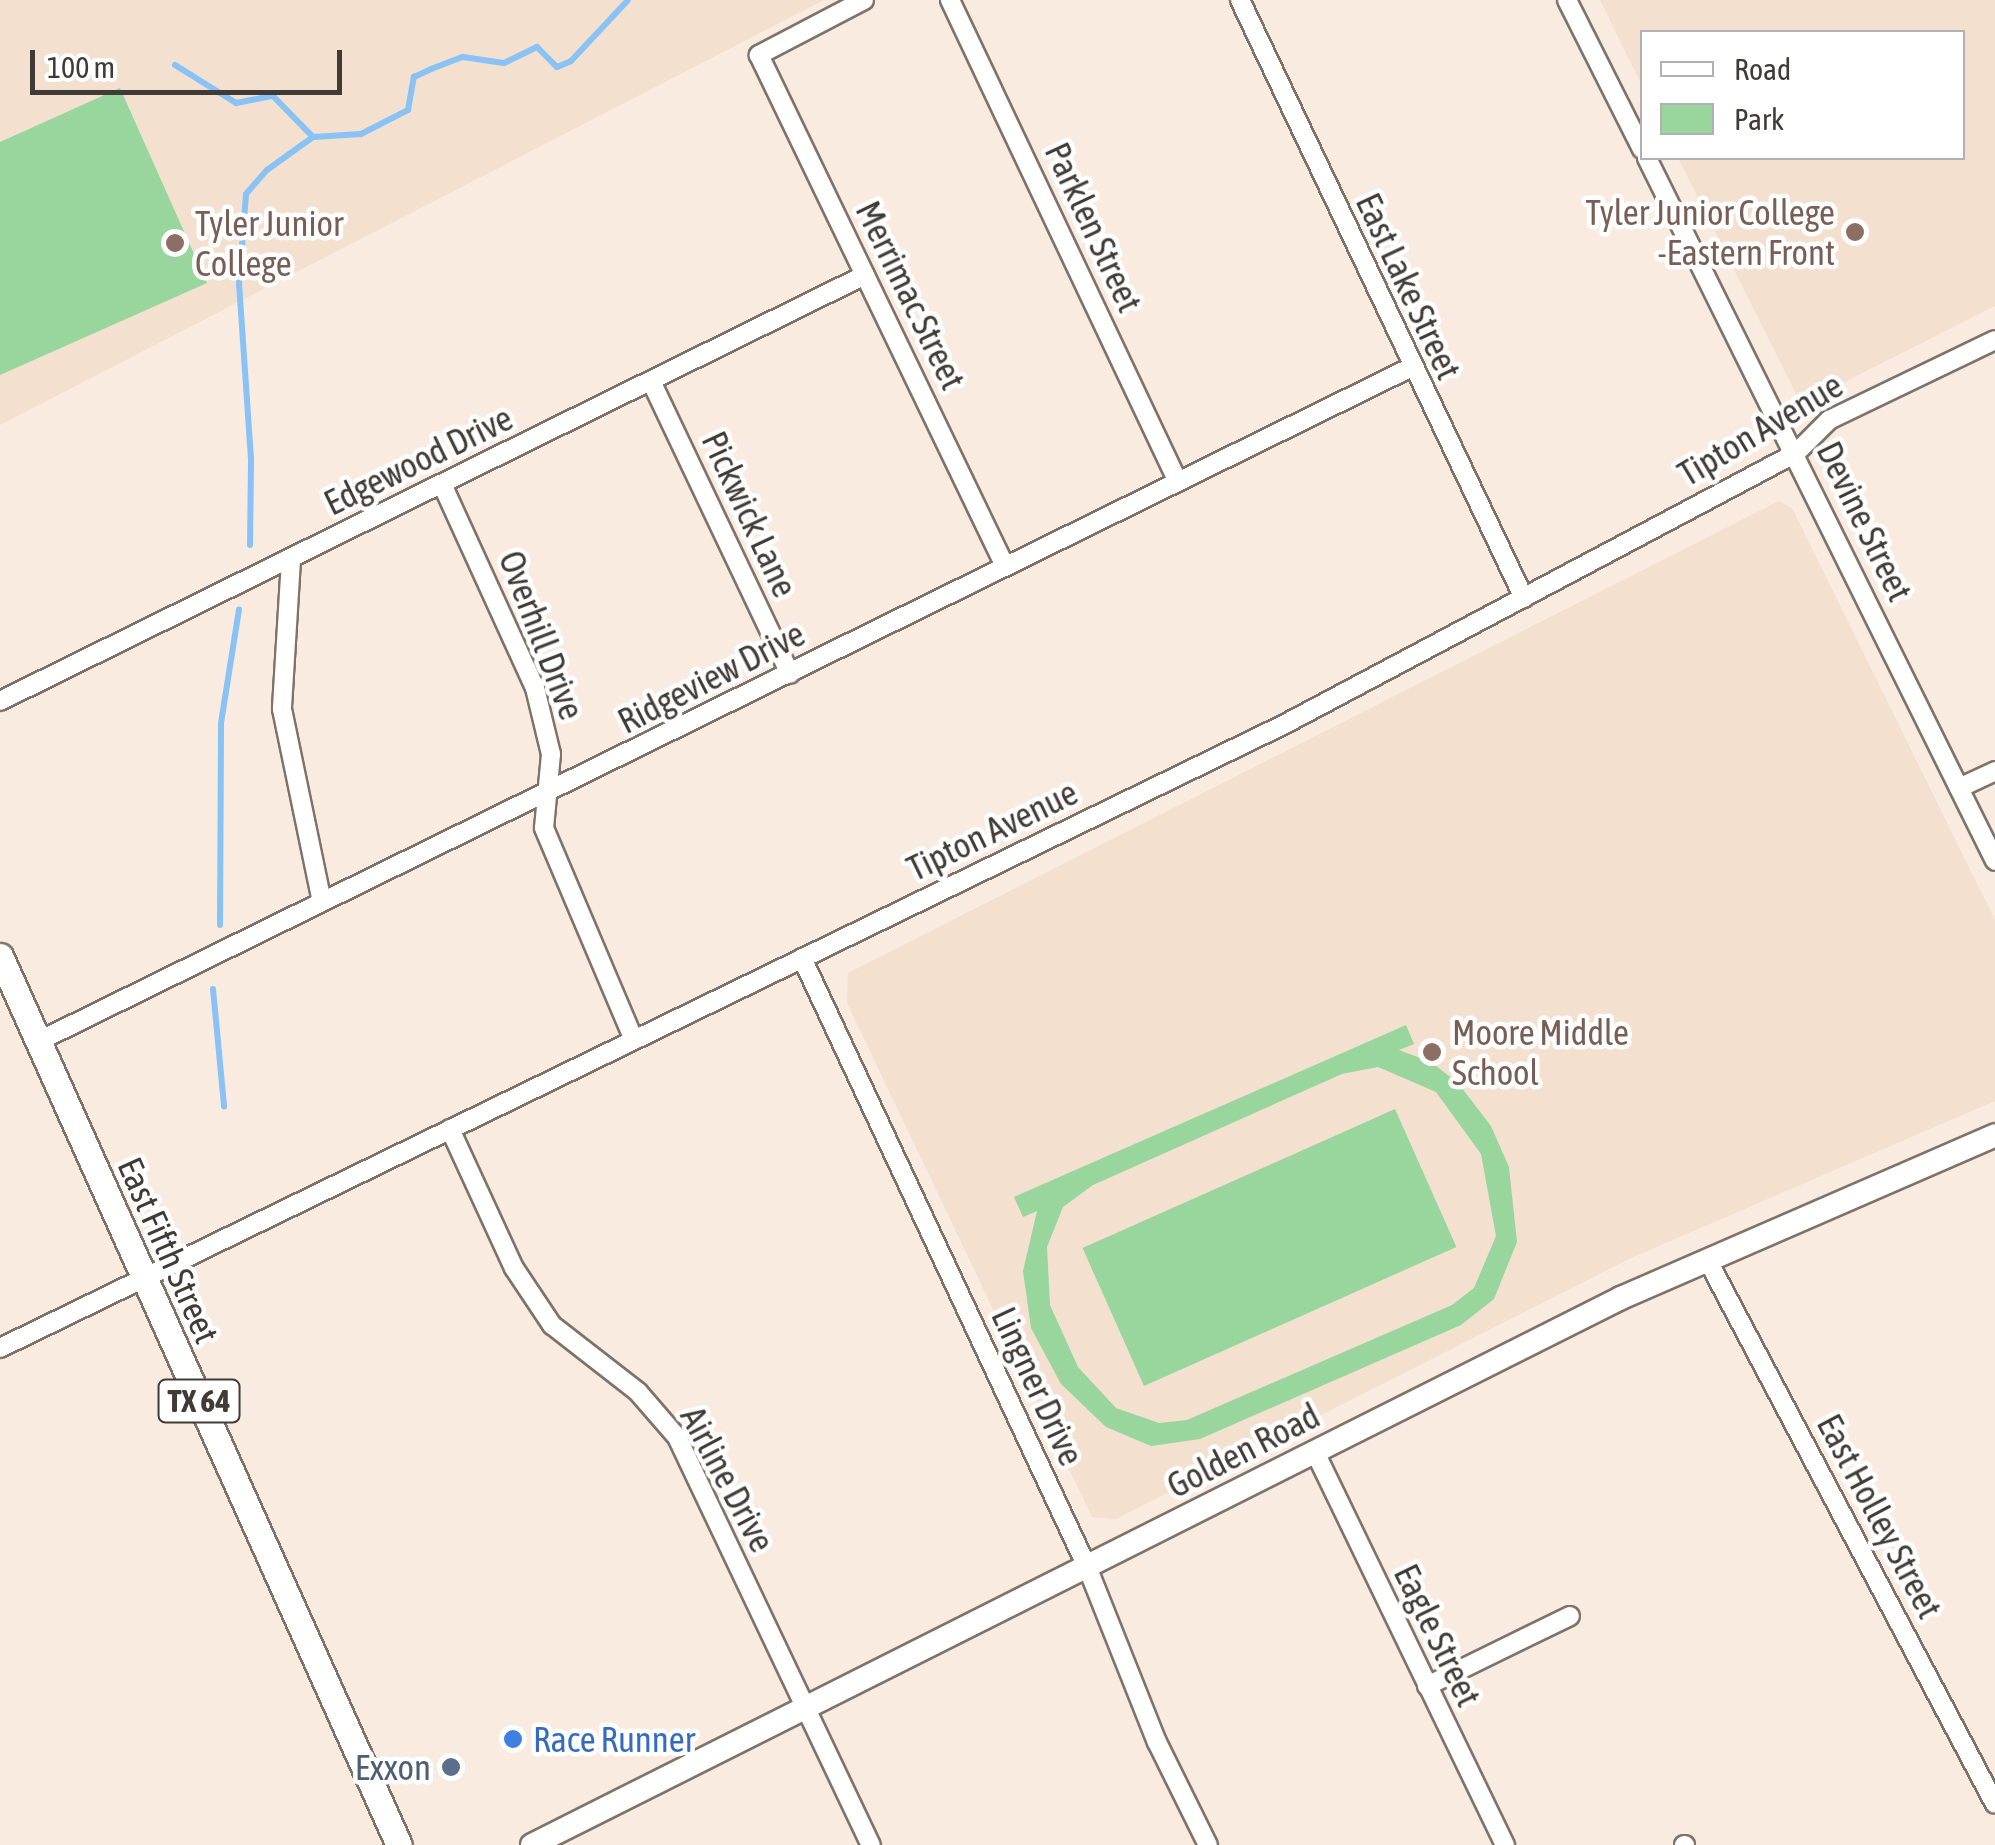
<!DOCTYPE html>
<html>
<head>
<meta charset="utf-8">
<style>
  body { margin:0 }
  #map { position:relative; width:1995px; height:1845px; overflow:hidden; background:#faebe0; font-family:"Asap Condensed",sans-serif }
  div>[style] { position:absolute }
  .built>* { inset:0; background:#f3e0cf }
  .green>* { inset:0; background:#98d69d; transform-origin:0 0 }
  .stream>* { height:6px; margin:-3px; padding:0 3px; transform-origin:3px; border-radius:3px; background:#89c2f5 }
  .roads { filter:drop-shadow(2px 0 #7f7368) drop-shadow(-2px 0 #7f7368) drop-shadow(0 2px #7f7368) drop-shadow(0 -2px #7f7368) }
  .street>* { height:18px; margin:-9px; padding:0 9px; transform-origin:9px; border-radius:9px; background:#fff }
  .secondary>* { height:22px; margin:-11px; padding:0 11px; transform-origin:11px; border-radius:11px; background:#fff }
  .primary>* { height:25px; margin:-12.5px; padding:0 12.5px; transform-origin:12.5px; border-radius:12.5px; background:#fff }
  .dots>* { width:28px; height:28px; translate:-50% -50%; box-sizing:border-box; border:5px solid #fff; border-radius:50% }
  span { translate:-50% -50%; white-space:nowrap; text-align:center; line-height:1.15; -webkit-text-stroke:9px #fff; paint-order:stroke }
  .shield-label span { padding:2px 8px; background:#fff; border:2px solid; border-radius:8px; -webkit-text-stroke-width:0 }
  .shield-label { font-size:32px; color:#403b36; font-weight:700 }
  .education-label { font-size:35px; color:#785e54 }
  .right { translate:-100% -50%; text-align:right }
  .left { translate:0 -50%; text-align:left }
  .street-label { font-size:35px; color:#403b36 }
  .shop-label { font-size:35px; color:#366cbe }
  .service-label { font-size:35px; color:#4e5e75 }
  .legend { position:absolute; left:1640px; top:30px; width:325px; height:130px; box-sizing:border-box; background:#fff; border:2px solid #b3b1af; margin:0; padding:12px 18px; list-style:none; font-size:30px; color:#403b36 }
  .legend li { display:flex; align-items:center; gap:20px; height:50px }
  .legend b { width:50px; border:2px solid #b3b1af }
  .scale { position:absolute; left:30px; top:50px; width:312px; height:45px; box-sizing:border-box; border:5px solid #403b36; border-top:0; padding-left:12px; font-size:30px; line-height:35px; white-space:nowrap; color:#403b36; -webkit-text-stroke:8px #fff; paint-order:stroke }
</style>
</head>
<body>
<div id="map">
  <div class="built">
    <i style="clip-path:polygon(0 0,824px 0,0 425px)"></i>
    <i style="clip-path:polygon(1600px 0,1995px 0,1995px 306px,1801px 404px,1678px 158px,1962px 158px,1962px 32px,1642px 32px,1642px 86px)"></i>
    <i style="clip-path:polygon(1779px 501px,1792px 508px,1995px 920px,1995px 1101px,1631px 1258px,1116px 1519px,1092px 1517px,847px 1003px,848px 973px)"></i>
  </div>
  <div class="green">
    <i style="clip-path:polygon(120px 88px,207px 283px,0 375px,0 142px)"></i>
    <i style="clip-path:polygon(evenodd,1406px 1025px,1414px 1044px,1399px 1050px,1431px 1062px,1458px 1083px,1491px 1126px,1509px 1167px,1517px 1242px,1494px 1299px,1461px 1325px,1200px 1439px,1151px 1446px,1106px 1427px,1061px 1384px,1031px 1328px,1023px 1271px,1037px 1211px,1023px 1217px,1014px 1197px,1406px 1025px,1378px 1067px,1436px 1092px,1481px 1154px,1496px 1236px,1474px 1288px,1452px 1305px,1187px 1420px,1159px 1423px,1116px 1408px,1078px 1367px,1050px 1305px,1047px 1247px,1063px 1207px,1093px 1185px,1342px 1074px,1378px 1067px)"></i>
    <i style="left:1395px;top:1109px;width:151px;height:342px;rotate:66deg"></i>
  </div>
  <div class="stream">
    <i style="left:175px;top:65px;width:72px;rotate:31.9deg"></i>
    <i style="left:236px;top:103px;width:38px;rotate:-11deg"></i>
    <i style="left:273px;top:96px;width:57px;rotate:45.7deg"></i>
    <i style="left:250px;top:545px;width:86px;rotate:-89.3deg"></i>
    <i style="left:251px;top:459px;width:174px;rotate:-93.9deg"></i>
    <i style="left:239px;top:285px;width:91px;rotate:-85.6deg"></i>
    <i style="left:246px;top:194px;width:32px;rotate:-49deg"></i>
    <i style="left:267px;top:170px;width:57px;rotate:-35.7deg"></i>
    <i style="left:313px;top:137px;width:48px;rotate:-3.6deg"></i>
    <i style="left:361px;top:134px;width:53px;rotate:-27.1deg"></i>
    <i style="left:408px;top:110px;width:34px;rotate:-80deg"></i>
    <i style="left:414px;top:77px;width:19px;rotate:-25deg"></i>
    <i style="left:431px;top:69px;width:34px;rotate:-21deg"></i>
    <i style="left:463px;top:57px;width:41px;rotate:8.3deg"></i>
    <i style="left:504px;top:63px;width:37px;rotate:-26deg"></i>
    <i style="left:537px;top:47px;width:28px;rotate:45deg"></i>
    <i style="left:557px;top:67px;width:15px;rotate:-23deg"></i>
    <i style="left:571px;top:61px;width:83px;rotate:-46.9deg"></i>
    <i style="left:220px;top:925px;width:202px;rotate:-89.7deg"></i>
    <i style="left:221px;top:723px;width:115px;rotate:-81deg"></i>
    <i style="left:213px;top:989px;width:118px;rotate:84.6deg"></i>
  </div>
  <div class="roads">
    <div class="street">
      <i style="left:864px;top:0;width:119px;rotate:152.4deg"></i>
      <i style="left:759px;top:55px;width:565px;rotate:64.3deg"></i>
      <i style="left:950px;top:0;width:533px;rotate:64.68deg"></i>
      <i style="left:1240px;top:0;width:662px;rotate:64.6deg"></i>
      <i style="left:1567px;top:0;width:167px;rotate:63.3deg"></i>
      <i style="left:1647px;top:158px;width:784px;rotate:63.66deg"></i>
      <i style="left:651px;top:381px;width:324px;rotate:64.6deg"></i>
      <i style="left:442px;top:484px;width:224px;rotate:65.5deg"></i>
      <i style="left:535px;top:688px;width:68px;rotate:76.4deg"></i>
      <i style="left:551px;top:754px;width:74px;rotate:95.4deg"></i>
      <i style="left:544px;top:828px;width:228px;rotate:67deg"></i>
      <i style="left:291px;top:560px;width:149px;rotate:93.5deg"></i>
      <i style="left:282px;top:709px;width:197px;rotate:78.3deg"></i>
      <i style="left:0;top:701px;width:964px;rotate:-26.22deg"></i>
      <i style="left:1959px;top:788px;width:40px;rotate:-25deg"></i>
      <i style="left:802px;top:958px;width:675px;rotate:64.92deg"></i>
      <i style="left:1088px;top:1569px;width:186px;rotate:68.3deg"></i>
      <i style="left:1157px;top:1742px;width:115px;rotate:63.7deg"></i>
      <i style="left:39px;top:1041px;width:1527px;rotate:-26.15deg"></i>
      <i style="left:450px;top:1129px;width:153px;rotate:65.3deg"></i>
      <i style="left:514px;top:1268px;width:69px;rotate:56.3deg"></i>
      <i style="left:552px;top:1325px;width:109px;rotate:37.9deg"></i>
      <i style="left:638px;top:1392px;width:60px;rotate:49.1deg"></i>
      <i style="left:677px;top:1437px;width:452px;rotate:64.6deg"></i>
      <i style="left:1707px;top:1259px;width:616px;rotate:62.15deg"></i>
      <i style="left:0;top:1348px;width:1428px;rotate:-25.9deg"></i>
      <i style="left:1285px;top:724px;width:578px;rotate:-27.94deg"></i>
      <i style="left:1796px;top:453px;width:47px;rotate:-45deg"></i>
      <i style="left:1829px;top:420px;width:184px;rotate:-25.7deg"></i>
      <i style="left:1315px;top:1452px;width:437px;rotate:64.2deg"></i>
      <i style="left:1427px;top:1686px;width:159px;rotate:-26.1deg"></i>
      <i style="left:1684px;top:1845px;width:1px"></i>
    </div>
    <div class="secondary">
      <i style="left:532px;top:1845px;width:1219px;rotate:-26.67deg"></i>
      <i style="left:1621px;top:1298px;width:408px;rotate:-23.5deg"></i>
    </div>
    <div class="primary">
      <i style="left:0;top:956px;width:974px;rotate:65.83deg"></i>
    </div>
  </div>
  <div class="dots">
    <i style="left:1855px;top:232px;background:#8d6e63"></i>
    <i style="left:175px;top:243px;background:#8d6e63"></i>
    <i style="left:1432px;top:1052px;background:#8d6e63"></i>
    <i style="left:513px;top:1739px;background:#3f7fe0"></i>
    <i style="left:451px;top:1767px;background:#5c6f8a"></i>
  </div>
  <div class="shield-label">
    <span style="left:199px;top:1401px">TX 64</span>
  </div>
  <div class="education-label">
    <span class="right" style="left:1835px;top:232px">Tyler Junior College<br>-Eastern Front</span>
    <span class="left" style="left:195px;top:243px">Tyler Junior<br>College</span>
    <span class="left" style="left:1452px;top:1052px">Moore Middle<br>School</span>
  </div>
  <div class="street-label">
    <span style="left:1094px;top:227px;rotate:65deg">Parklen Street</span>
    <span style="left:1409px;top:286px;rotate:65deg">East Lake Street</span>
    <span style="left:911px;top:295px;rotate:64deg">Merrimac Street</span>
    <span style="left:1760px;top:429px;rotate:-31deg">Tipton Avenue</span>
    <span style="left:418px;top:460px;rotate:-26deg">Edgewood Drive</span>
    <span style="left:750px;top:514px;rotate:65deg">Pickwick Lane</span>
    <span style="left:1865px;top:521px;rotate:64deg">Devine Street</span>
    <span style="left:542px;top:635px;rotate:69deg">Overhill Drive</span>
    <span style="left:711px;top:677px;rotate:-27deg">Ridgeview Drive</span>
    <span style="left:992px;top:830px;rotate:-26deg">Tipton Avenue</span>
    <span style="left:169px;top:1250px;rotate:66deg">East Fifth Street</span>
    <span style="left:1038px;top:1386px;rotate:65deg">Lingner Drive</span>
    <span style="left:1243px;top:1450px;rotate:-27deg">Golden Road</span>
    <span style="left:728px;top:1479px;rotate:62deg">Airline Drive</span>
    <span style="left:1880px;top:1516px;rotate:62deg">East Holley Street</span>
    <span style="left:1438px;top:1635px;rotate:64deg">Eagle Street</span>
  </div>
  <div class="shop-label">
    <span class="left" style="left:533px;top:1739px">Race Runner</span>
  </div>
  <div class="service-label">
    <span class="right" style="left:431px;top:1767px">Exxon</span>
  </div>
  <ul class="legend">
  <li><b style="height:12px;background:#fff"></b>Road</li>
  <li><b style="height:28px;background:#98d69d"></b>Park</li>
  </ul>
  <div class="scale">100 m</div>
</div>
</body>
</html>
